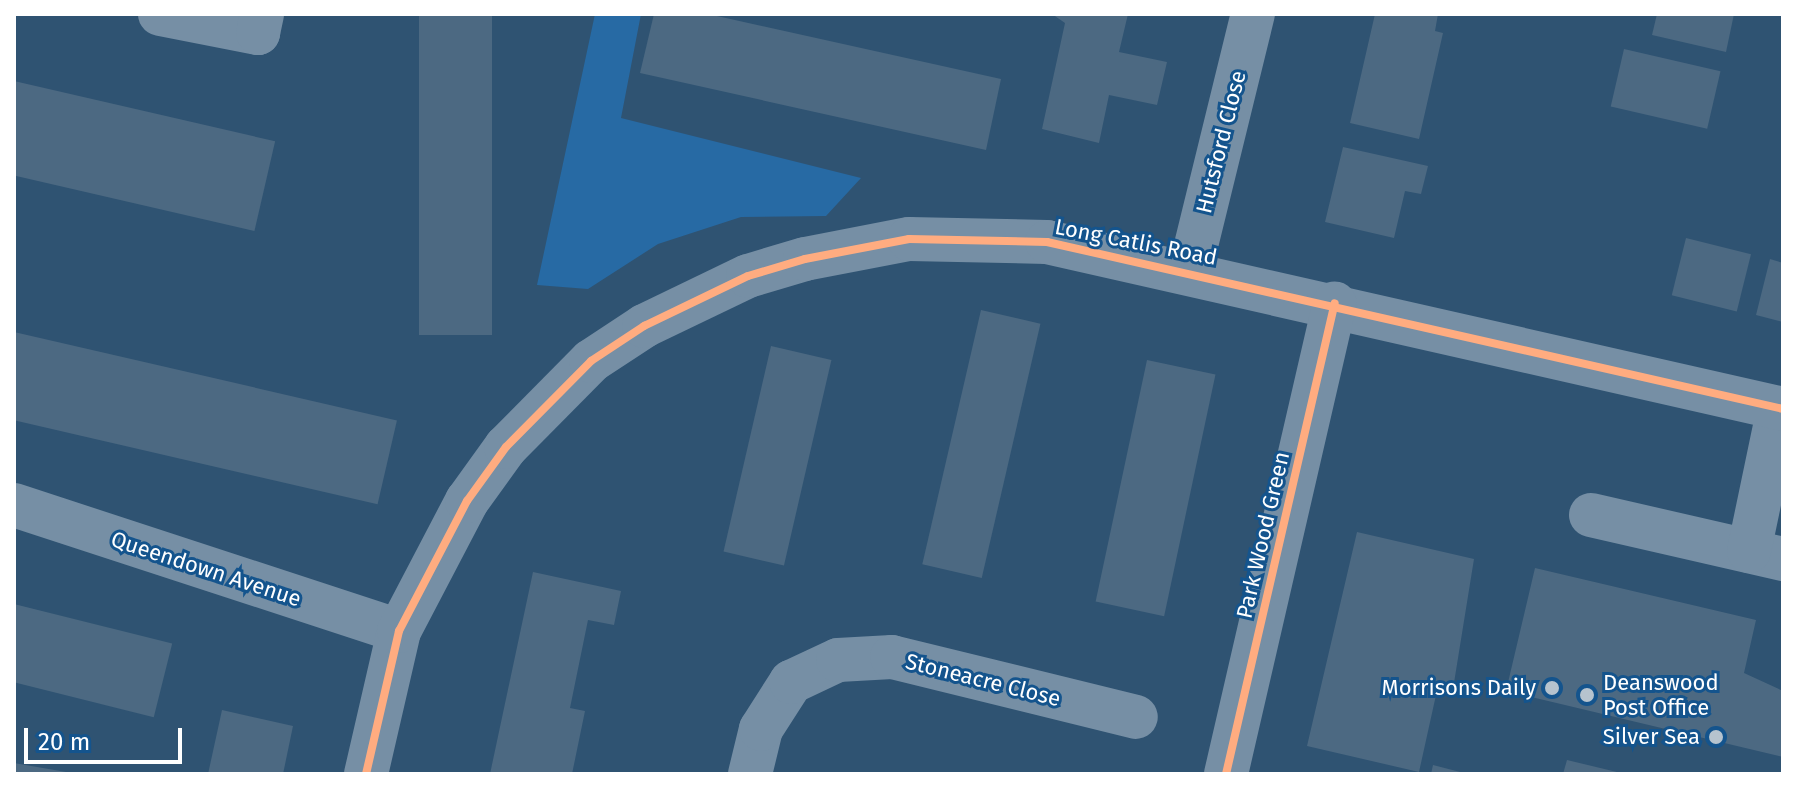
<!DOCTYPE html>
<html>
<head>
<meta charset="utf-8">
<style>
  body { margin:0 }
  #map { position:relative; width:1797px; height:788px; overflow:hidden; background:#2f5372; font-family:"Fira Sans",sans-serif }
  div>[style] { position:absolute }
  .green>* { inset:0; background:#276aa4 }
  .building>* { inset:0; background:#4c6982; transform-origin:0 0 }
  .minor>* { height:44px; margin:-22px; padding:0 22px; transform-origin:22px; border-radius:22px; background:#768fa5 }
  .cycleway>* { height:8px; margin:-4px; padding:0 4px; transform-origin:4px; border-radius:4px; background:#ffac80 }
  .dots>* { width:22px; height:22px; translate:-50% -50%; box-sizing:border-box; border:4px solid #14548d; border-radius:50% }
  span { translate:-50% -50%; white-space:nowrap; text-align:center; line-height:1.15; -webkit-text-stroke:6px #14548d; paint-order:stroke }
  .street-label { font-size:22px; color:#fff }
  .poi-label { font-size:22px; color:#fff }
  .left { translate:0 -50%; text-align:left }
  .right { translate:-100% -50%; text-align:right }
  .frame { position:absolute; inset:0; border:16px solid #fff; pointer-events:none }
  .scale { position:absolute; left:24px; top:728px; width:158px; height:36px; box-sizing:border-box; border:4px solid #fff; border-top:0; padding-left:10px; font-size:24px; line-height:28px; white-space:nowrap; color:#fff; -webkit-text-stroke:6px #14548d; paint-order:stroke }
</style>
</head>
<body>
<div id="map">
  <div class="green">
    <i style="clip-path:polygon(595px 14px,641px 14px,621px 118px,861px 178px,826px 216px,741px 217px,658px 244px,588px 289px,537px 285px)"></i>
  </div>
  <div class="building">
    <i style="left:419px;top:14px;width:73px;height:321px"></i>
    <i style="clip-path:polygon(654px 14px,708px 14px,1001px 79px,986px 150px,640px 73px)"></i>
    <i style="clip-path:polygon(1052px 14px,1128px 14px,1119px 52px,1167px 62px,1157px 105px,1109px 95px,1099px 143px,1042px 129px,1065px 23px)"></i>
    <i style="clip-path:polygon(1375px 14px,1438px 14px,1435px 31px,1443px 33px,1419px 139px,1350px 123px)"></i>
    <i style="clip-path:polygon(1657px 14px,1734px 14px,1726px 52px,1652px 35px)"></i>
    <i style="left:1624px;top:49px;width:99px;height:59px;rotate:13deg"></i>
    <i style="left:14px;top:81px;width:268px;height:92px;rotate:13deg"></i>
    <i style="clip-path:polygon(1343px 147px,1428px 166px,1421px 194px,1405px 191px,1394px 238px,1325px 222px)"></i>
    <i style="left:1686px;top:238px;width:67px;height:59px;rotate:14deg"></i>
    <i style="clip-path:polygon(1770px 259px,1783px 263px,1783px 322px,1756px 315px)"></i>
    <i style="left:981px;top:310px;width:61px;height:261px;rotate:13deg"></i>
    <i style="left:14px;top:332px;width:393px;height:86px;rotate:13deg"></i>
    <i style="left:771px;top:346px;width:62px;height:211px;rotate:13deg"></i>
    <i style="left:1147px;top:360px;width:70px;height:247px;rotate:12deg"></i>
    <i style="clip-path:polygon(1357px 532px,1474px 559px,1453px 689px,1438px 686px,1419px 772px,1307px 746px)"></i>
    <i style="clip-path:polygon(1535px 568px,1756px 620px,1744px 673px,1783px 691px,1783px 757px,1506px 691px)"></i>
    <i style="clip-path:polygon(533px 572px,621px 591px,614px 625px,588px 620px,570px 708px,585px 711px,572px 774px,490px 774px)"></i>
    <i style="left:14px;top:604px;width:163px;height:76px;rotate:14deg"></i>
    <i style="clip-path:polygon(222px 710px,293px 726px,283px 774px,208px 774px)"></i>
    <i style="clip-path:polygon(1567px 760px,1621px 773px,1621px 774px,1563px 774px)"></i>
    <i style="clip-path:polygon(14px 763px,66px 772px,66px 774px,14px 774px)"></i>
    <i style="clip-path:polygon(1433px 765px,1464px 773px,1463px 774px,1431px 774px)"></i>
  </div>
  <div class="minor">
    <i style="left:160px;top:14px;width:100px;rotate:11deg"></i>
    <i style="left:258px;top:33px;width:19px;rotate:-78deg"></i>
    <i style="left:1190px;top:270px;width:264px;rotate:-76.2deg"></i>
    <i style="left:14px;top:505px;width:405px;rotate:18.1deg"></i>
    <i style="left:1591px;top:515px;width:197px;rotate:12.9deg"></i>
    <i style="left:1749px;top:551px;width:146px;rotate:-78.2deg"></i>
    <i style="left:366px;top:774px;width:147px;rotate:-77deg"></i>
    <i style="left:399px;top:631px;width:147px;rotate:-62.4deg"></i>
    <i style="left:467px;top:501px;width:67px;rotate:-54.2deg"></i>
    <i style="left:506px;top:447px;width:121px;rotate:-45.3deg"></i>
    <i style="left:591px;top:361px;width:64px;rotate:-33.4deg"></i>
    <i style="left:644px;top:326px;width:115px;rotate:-25.7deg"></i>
    <i style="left:748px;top:276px;width:59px;rotate:-16.6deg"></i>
    <i style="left:805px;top:259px;width:106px;rotate:-10.9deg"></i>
    <i style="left:909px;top:239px;width:138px;rotate:1.2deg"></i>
    <i style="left:1047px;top:242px;width:755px;rotate:12.78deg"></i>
    <i style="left:750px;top:774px;width:46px;rotate:-76.3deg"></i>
    <i style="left:761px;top:729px;width:56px;rotate:-57.4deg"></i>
    <i style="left:791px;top:682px;width:52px;rotate:-25.1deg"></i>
    <i style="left:838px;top:660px;width:54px;rotate:-3.2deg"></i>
    <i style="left:892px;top:657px;width:251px;rotate:13.8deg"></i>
    <i style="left:1226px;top:774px;width:483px;rotate:-77deg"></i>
  </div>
  <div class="cycleway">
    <i style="left:366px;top:774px;width:147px;rotate:-77deg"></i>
    <i style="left:399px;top:631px;width:147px;rotate:-62.4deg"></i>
    <i style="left:467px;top:501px;width:67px;rotate:-54.2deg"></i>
    <i style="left:506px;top:447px;width:121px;rotate:-45.3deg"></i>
    <i style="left:591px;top:361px;width:64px;rotate:-33.4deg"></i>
    <i style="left:644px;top:326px;width:115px;rotate:-25.7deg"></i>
    <i style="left:748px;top:276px;width:59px;rotate:-16.6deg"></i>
    <i style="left:805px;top:259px;width:106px;rotate:-10.9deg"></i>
    <i style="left:909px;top:239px;width:138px;rotate:1.2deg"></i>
    <i style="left:1047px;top:242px;width:755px;rotate:12.78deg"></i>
    <i style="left:1226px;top:774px;width:483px;rotate:-77deg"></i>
  </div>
  <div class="dots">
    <i style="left:1552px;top:688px;background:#b6c3ce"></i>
    <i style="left:1587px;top:695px;background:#b6c3ce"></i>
    <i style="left:1716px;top:737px;background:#b6c3ce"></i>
  </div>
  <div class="street-label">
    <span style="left:1221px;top:142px;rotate:-76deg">Hutsford Close</span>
    <span style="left:1136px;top:242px;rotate:11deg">Long Catlis Road</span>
    <span style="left:1263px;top:535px;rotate:-77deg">Park Wood Green</span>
    <span style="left:206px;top:569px;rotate:18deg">Queendown Avenue</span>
    <span style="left:983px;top:680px;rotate:14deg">Stoneacre Close</span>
  </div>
  <div class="poi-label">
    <span class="left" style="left:1603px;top:695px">Deanswood<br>Post Office</span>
    <span class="right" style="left:1536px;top:688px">Morrisons Daily</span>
    <span class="right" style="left:1700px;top:737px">Silver Sea</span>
  </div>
  <div class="frame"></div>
  <div class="scale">20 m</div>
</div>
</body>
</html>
